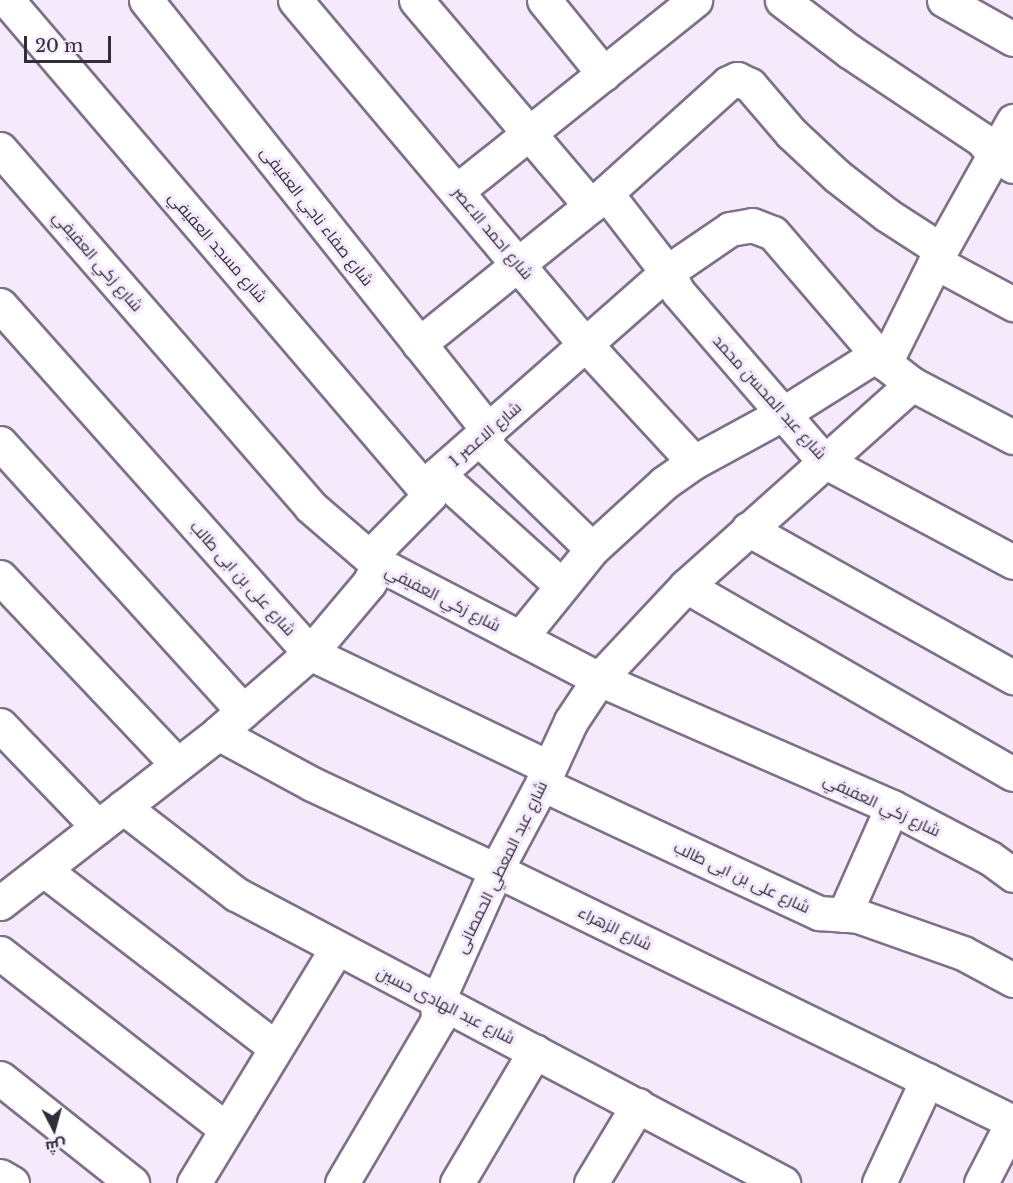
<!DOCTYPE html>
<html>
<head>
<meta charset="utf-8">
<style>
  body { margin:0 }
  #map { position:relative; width:1013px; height:1183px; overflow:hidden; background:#f4eafc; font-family:"Libre Baskerville",Cairo,serif }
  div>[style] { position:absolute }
  .roads { filter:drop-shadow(2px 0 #7f708a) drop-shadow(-2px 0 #7f708a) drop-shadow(0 2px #7f708a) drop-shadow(0 -2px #7f708a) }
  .minor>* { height:33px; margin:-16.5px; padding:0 16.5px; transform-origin:16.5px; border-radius:16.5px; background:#fff }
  span { translate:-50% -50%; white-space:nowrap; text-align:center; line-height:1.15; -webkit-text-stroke:6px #f4eafc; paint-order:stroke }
  .street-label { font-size:16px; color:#322c37 }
  .north { position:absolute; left:24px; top:1099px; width:60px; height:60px; -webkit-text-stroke:4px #f4eafc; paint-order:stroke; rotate:174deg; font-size:16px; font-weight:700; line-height:24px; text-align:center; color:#322c37 }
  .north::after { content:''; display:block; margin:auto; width:21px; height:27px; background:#322c37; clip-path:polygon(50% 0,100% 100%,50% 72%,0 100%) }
  .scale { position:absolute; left:24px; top:36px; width:87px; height:27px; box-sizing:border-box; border:3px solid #322c37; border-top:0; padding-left:8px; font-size:18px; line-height:21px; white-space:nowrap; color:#322c37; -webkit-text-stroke:4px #f4eafc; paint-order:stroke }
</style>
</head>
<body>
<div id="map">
  <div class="roads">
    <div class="minor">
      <i style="left:7px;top:0;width:651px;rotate:49.48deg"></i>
      <i style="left:146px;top:0;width:551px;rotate:51.49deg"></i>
      <i style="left:295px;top:0;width:451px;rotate:49.9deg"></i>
      <i style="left:586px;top:345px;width:159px;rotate:47.3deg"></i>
      <i style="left:416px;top:0;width:270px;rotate:49.7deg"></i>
      <i style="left:544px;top:0;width:95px;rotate:51deg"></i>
      <i style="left:782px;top:0;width:84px;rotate:37.3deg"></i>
      <i style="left:849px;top:51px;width:159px;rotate:33.7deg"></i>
      <i style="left:981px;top:139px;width:21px;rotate:49deg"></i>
      <i style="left:995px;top:155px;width:21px;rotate:31deg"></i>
      <i style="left:944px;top:0;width:79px;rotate:29.5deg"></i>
      <i style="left:0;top:149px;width:474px;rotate:49deg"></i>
      <i style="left:311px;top:507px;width:84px;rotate:40.7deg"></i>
      <i style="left:375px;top:562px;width:253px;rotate:27.6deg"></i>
      <i style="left:599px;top:679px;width:320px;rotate:23.6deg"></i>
      <i style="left:892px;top:807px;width:110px;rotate:27.5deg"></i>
      <i style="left:990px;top:858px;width:29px;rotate:36deg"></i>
      <i style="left:458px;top:190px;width:304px;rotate:-38.7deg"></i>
      <i style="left:606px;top:193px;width:100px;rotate:52.3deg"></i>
      <i style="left:667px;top:272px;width:23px;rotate:61deg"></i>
      <i style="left:678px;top:292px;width:223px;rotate:49.2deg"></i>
      <i style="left:824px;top:461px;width:214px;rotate:28.1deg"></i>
      <i style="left:935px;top:262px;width:89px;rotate:28.3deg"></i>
      <i style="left:0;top:305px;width:466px;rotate:48.3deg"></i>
      <i style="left:310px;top:653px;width:264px;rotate:25.6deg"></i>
      <i style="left:419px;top:344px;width:240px;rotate:-38.9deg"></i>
      <i style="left:606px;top:193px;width:164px;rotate:-42deg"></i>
      <i style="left:728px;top:83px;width:10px;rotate:-24deg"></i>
      <i style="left:737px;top:79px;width:14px;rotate:25deg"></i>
      <i style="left:750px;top:85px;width:63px;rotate:49.5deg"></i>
      <i style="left:791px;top:133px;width:63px;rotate:43.1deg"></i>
      <i style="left:837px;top:176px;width:63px;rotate:38deg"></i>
      <i style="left:887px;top:215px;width:64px;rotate:32.9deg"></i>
      <i style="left:885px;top:363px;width:126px;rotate:-63.6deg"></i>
      <i style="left:941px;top:250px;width:148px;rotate:-60.8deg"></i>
      <i style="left:480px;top:440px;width:156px;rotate:44.2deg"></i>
      <i style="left:0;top:443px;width:362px;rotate:47.8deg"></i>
      <i style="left:438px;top:474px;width:166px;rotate:42.1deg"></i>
      <i style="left:748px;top:529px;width:304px;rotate:29.2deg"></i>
      <i style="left:0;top:577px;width:256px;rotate:46.6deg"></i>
      <i style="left:686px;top:586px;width:377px;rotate:29.9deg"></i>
      <i style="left:520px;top:638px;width:114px;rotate:-51deg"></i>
      <i style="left:592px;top:549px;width:98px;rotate:-42.5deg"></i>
      <i style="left:664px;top:483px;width:37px;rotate:-35deg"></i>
      <i style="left:694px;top:462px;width:102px;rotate:-28.6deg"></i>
      <i style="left:784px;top:413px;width:109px;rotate:-32.2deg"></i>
      <i style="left:0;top:725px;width:141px;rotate:46.1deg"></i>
      <i style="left:218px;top:733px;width:107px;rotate:28.5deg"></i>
      <i style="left:312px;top:784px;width:203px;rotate:25.1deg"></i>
      <i style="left:496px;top:870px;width:575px;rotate:25.99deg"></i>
      <i style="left:542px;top:784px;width:306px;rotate:25deg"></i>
      <i style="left:819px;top:913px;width:39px;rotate:4deg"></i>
      <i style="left:858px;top:916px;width:111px;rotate:19.4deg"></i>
      <i style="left:963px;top:953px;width:57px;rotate:28.4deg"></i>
      <i style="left:123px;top:807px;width:143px;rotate:37.6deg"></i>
      <i style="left:236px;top:894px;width:619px;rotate:27.85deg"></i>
      <i style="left:44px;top:870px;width:292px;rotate:37.5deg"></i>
      <i style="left:0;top:903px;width:276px;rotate:-37.9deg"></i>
      <i style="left:218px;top:733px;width:122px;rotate:-41deg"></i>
      <i style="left:310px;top:653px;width:92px;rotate:-49.9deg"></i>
      <i style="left:369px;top:583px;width:11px;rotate:-63deg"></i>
      <i style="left:374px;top:573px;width:23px;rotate:-85deg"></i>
      <i style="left:376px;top:550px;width:77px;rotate:-45.5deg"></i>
      <i style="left:430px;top:495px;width:22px;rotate:-69deg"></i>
      <i style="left:438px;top:474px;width:305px;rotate:-41.4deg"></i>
      <i style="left:667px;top:272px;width:76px;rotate:-34.3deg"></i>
      <i style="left:730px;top:229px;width:22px;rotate:-10deg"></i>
      <i style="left:752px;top:225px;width:22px;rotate:21deg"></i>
      <i style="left:773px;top:233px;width:172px;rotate:49.3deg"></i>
      <i style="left:885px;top:363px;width:34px;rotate:38deg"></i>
      <i style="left:912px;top:384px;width:114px;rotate:27.7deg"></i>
      <i style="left:844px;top:915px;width:118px;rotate:-66deg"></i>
      <i style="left:0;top:953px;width:286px;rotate:37.9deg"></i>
      <i style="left:0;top:1078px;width:169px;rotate:38.5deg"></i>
      <i style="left:0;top:1176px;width:14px;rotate:30deg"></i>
      <i style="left:194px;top:1183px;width:275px;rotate:-58.7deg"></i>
      <i style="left:342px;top:1183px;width:189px;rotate:-59.5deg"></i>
      <i style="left:438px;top:1020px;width:18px;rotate:-93deg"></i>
      <i style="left:437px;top:1002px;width:145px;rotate:-65.9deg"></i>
      <i style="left:496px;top:870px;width:98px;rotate:-61.9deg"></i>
      <i style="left:542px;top:784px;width:69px;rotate:-65.3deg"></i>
      <i style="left:571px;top:721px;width:50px;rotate:-56.3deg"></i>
      <i style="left:599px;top:679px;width:127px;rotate:-46.9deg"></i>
      <i style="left:686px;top:586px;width:303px;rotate:-41.8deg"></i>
      <i style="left:457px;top:1183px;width:153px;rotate:-59.4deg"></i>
      <i style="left:591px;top:1183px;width:91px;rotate:-58.9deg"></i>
      <i style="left:879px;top:1183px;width:114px;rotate:-65deg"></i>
      <i style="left:981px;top:1183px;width:70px;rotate:-62.7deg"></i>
    </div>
  </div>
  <div class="street-label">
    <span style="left:317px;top:216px;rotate:52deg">شارع صفاء ناجي العفيفى</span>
    <span style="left:493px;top:233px;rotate:50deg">شارع احمد الاعصر</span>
    <span style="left:218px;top:247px;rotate:49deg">شارع مسجد العفيفي</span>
    <span style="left:98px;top:261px;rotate:49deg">شارع زكي العفيفي</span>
    <span style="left:770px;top:397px;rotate:48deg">شارع عبد المحسن محمد</span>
    <span style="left:485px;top:434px;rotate:-41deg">شارع الاعصر 1</span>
    <span style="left:243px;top:578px;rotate:48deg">شارع على بن ابى طالب</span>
    <span style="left:443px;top:598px;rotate:27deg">شارع زكي العفيفي</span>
    <span style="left:882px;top:805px;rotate:25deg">شارع زكي العفيفي</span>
    <span style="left:501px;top:867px;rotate:-64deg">شارع عبد المعطي الحمصانى</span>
    <span style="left:742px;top:877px;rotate:25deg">شارع على بن ابى طالب</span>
    <span style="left:615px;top:928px;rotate:26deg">شارع الزهراء</span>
    <span style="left:446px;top:1005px;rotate:27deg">شارع عبد الهادى حسين</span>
  </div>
  <div class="north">ش</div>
  <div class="scale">20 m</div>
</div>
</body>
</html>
